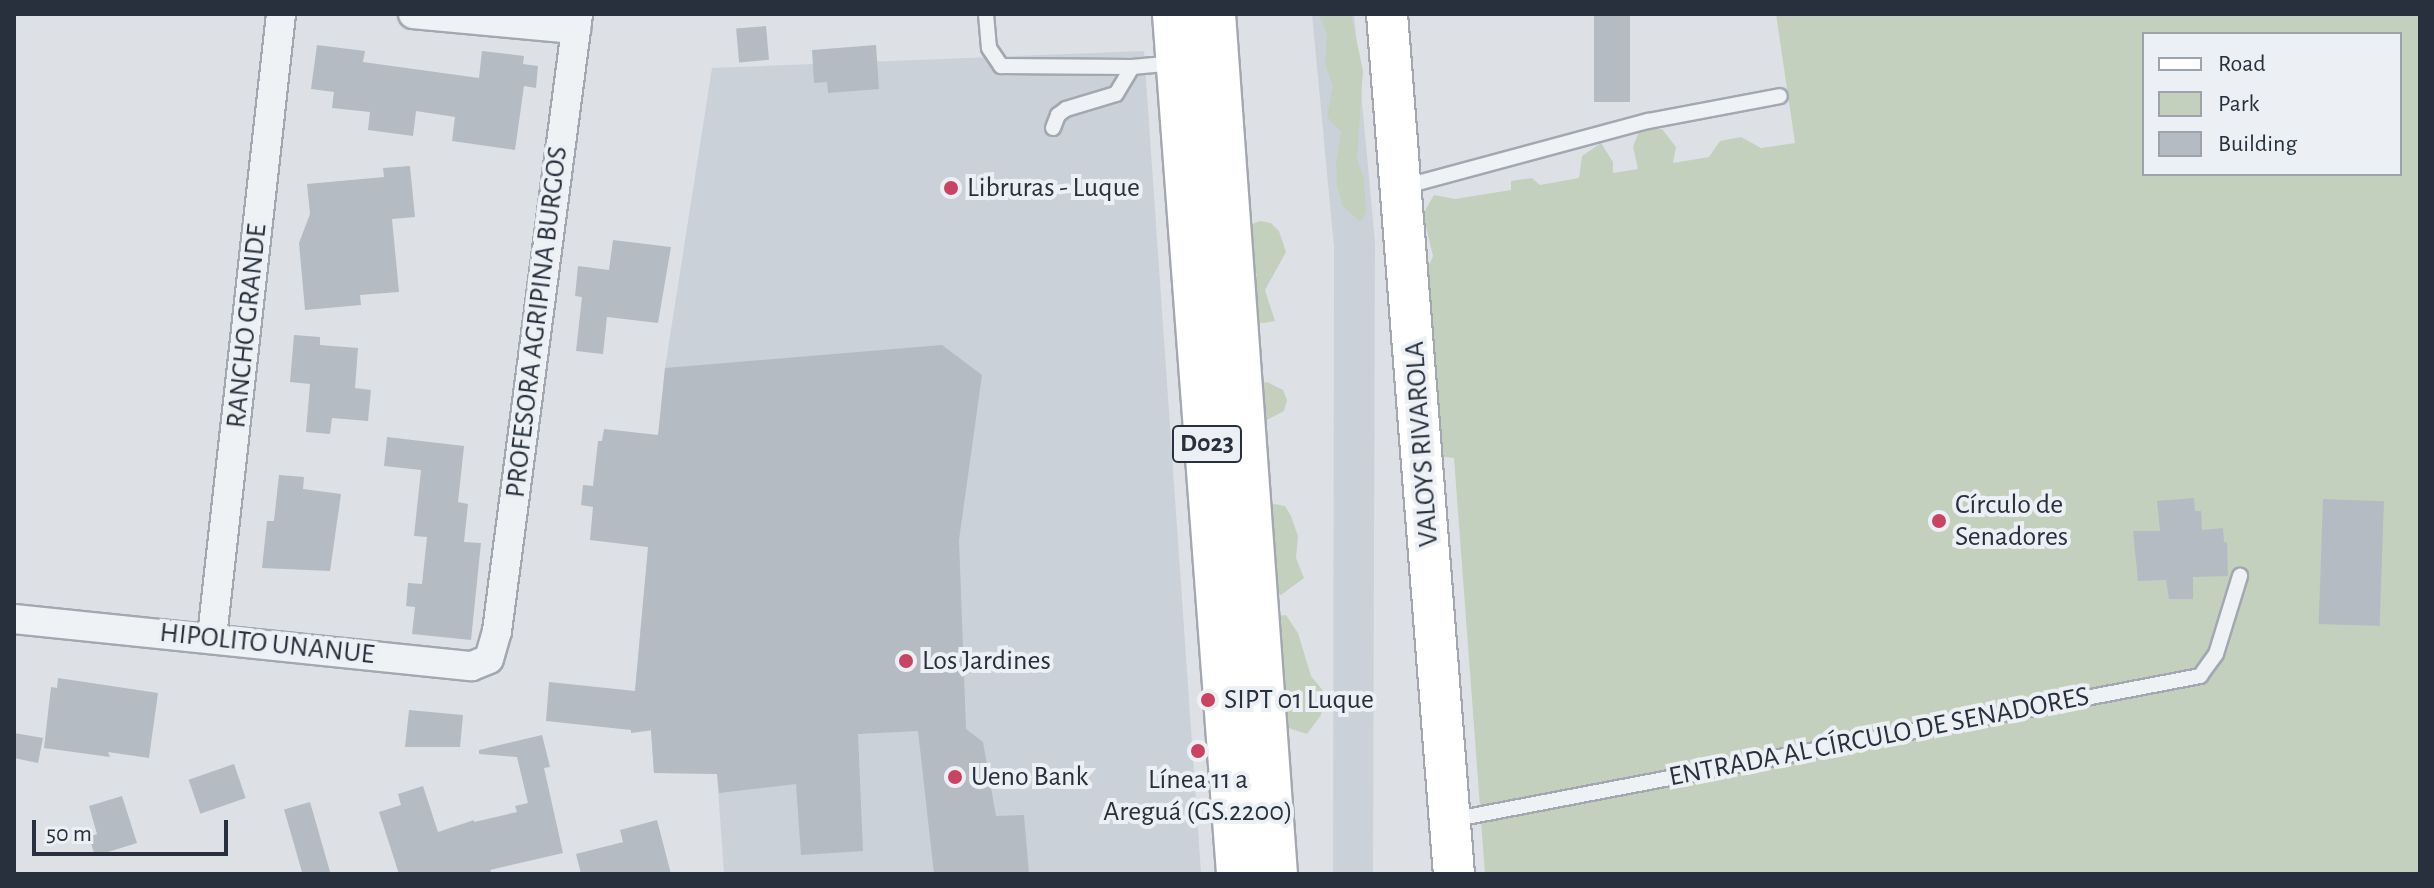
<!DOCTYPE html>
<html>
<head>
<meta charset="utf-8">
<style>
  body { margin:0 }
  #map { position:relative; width:2434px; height:888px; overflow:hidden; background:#dde1e6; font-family:"Alegreya Sans",sans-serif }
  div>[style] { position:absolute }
  .built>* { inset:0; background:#cbd1d8 }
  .green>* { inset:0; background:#c4d0be }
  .building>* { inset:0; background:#b4bbc3; transform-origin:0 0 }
  .roads { filter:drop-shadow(2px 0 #a3a8b0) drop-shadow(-2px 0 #a3a8b0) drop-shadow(0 2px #a3a8b0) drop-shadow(0 -2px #a3a8b0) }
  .lane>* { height:14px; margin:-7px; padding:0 7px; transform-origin:7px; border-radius:7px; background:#eff2f5 }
  .street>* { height:28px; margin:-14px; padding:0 14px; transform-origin:14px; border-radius:14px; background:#eff2f5 }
  .secondary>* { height:40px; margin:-20px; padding:0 20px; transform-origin:20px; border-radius:20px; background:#fff }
  .primary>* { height:44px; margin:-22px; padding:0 22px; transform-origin:22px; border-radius:22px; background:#fff }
  .dots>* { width:22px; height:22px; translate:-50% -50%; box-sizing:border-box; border:4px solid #ecf0f4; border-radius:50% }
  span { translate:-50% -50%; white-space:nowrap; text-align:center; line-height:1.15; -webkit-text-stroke:8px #ecf0f4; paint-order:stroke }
  .shield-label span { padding:2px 6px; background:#ecf0f4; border:2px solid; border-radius:6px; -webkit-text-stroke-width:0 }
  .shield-label { font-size:26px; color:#27303c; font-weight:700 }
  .poi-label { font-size:28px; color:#27303c }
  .left { translate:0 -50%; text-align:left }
  .street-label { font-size:28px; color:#27303c }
  .frame { position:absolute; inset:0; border:16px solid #27303c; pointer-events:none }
  .legend { position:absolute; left:2142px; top:32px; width:260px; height:144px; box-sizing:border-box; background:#ecf0f4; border:2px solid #9da3aa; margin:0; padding:10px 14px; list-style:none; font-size:24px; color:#27303c }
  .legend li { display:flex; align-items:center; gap:16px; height:40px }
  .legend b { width:40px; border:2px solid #9da3aa }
  .scale { position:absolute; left:32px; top:820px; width:196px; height:36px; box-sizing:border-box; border:4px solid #27303c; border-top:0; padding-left:10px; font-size:24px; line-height:28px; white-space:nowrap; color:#27303c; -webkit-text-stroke:6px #ecf0f4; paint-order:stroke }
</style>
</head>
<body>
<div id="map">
  <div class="built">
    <i style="clip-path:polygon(1312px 14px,1354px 14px,1375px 243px,1373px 874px,1333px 874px,1334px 247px)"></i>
    <i style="clip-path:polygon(1144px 51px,1201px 873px,724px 874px,717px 774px,654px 773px,651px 731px,631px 733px,665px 368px,712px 68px)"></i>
  </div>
  <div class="green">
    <i style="clip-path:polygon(1318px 14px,1351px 14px,1363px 71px,1357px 159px,1364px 179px,1366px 213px,1360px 222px,1342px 205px,1337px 185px,1336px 163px,1341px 132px,1327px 117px,1333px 85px,1325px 65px,1327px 33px)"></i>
    <i style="clip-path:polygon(evenodd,1776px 14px,2420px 14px,2420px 874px,1485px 874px,1454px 458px,1445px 457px,1428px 444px,1425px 275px,1433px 256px,1423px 214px,1434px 195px,1455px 199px,1511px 190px,1511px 181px,1532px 178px,1540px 185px,1579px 178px,1582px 156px,1601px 143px,1613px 162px,1613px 173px,1638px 169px,1633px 147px,1640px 128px,1662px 129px,1676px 147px,1673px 163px,1709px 157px,1720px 141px,1741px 137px,1761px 148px,1795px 143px,1776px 14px,2144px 34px,2400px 34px,2400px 174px,2144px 174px,2144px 34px)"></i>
    <i style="clip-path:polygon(1260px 221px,1271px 223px,1279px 231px,1286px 252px,1265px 290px,1275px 321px,1264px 323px,1253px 322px,1250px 284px,1257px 275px,1247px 257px,1250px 225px)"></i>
    <i style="clip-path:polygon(1267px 382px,1283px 390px,1287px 400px,1284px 411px,1265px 421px,1260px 419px,1261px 394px,1262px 383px)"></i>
    <i style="clip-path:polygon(1274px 504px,1285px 506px,1291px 516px,1298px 536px,1296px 558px,1304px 578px,1281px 595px,1271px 590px,1264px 509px)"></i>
    <i style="clip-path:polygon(1286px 615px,1298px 633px,1311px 676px,1325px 693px,1321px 715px,1307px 734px,1279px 725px,1285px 696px,1280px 666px,1284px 656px,1279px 647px,1276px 616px)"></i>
  </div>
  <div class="building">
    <i style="left:1594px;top:14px;width:36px;height:88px"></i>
    <i style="left:766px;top:26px;width:34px;height:30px;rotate:85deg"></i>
    <i style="clip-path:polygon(317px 45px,365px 51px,363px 62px,479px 78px,482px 51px,524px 56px,523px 64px,538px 66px,536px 88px,524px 86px,515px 150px,452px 141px,455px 117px,416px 111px,413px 136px,368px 130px,370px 112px,332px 108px,334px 92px,311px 89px)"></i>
    <i style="clip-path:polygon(876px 45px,879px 89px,828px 93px,827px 82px,814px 83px,812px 50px)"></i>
    <i style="clip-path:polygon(410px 166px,415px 217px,392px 219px,399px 292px,360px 295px,361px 305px,305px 310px,299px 243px,310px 214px,307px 184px,384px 177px,383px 168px)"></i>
    <i style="clip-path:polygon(613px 240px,671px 247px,658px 323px,607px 317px,603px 354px,576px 351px,582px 297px,575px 296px,578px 266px,609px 270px)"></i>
    <i style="clip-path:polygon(294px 335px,320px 337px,320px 345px,358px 348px,355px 388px,371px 390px,368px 421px,332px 418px,330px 434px,306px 432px,310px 384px,290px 382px)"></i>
    <i style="clip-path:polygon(942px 345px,982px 375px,959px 540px,966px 729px,983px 742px,996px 816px,1024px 815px,1029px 874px,934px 874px,918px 731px,858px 734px,863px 851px,801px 855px,796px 784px,719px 793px,717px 774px,654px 773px,651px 730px,631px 733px,631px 730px,546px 721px,549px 682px,635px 691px,648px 547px,590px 540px,593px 507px,581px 505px,583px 485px,593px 486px,598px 441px,602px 441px,604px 429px,658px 435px,665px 368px)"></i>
    <i style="clip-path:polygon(387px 437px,464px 446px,458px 502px,468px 504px,464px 542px,481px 543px,471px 640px,412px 634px,415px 607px,406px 606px,408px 583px,422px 584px,427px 537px,414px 536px,421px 470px,384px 466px)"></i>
    <i style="clip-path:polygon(279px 475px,304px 477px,303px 489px,341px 494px,330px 571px,262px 568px,267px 521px,274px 521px)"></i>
    <i style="clip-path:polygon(2194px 498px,2195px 511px,2201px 511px,2202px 530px,2223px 528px,2224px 542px,2227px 542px,2228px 576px,2193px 577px,2193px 599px,2169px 599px,2166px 580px,2138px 581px,2133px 531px,2160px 531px,2157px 501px)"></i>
    <i style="left:2323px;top:499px;width:61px;height:125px;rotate:2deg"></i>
    <i style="clip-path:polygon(58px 678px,158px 693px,149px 758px,108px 752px,110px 757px,44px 748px,51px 687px,57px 688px)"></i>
    <i style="clip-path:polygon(409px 710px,463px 715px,460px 747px,405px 747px)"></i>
    <i style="clip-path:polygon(14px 733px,43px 738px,38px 763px,14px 758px)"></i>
    <i style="clip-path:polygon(542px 735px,550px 767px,544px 768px,563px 853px,490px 870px,492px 874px,399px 874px,379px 812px,401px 805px,398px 794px,423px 786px,438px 832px,474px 820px,474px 822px,517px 812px,515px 806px,528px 803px,517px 757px,479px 754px,479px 750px)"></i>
    <i style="left:234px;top:764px;width:36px;height:48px;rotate:71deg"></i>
    <i style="clip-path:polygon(122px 796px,137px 843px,95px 856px,89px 837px,97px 834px,89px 806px)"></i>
    <i style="left:310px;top:802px;width:75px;height:27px;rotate:74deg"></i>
    <i style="clip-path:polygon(657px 820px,671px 874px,581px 874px,576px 854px,623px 842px,620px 830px)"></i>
  </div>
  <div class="roads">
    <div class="lane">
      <i style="left:986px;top:14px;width:34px;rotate:85deg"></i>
      <i style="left:989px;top:48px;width:22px;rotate:56deg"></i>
      <i style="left:1001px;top:66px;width:131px;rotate:0.4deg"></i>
      <i style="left:1132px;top:67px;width:44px;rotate:-5.2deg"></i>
      <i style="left:1053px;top:128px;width:14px;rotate:-69deg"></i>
      <i style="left:1058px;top:115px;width:10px;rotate:-37deg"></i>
      <i style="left:1066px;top:109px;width:52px;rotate:-16.7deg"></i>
      <i style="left:1116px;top:94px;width:31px;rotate:-59deg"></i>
      <i style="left:1403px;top:187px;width:254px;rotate:-15.1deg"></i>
      <i style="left:1648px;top:121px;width:134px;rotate:-10.7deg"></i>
      <i style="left:1451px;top:820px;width:763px;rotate:-10.88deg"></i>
      <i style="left:2200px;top:676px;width:27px;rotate:-54deg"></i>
      <i style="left:2216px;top:654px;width:82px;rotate:-72.9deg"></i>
    </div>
    <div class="street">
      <i style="left:413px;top:14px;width:164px;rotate:5.3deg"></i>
      <i style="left:14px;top:619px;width:460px;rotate:5.9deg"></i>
      <i style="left:472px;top:666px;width:18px;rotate:-22deg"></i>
      <i style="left:489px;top:659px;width:29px;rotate:-74deg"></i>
      <i style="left:497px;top:631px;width:622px;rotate:-82.52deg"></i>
      <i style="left:212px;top:637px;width:627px;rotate:-83.68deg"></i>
    </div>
    <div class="secondary">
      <i style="left:1387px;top:14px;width:863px;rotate:85.55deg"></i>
    </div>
    <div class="primary">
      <i style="left:1175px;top:14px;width:862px;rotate:85.74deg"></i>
      <i style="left:1213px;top:14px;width:862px;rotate:85.88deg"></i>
    </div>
  </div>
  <div class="dots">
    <i style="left:951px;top:188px;background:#c94363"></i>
    <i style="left:1939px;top:521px;background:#c94363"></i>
    <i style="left:906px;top:661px;background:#c94363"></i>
    <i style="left:1208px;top:700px;background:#c94363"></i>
    <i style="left:1198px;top:751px;background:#c94363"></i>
    <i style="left:955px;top:777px;background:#c94363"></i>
  </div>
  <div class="shield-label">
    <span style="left:1207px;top:444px">D023</span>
  </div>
  <div class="poi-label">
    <span class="left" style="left:967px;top:188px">Libruras - Luque</span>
    <span class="left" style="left:1955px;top:521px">Círculo de<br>Senadores</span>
    <span class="left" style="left:922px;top:661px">Los Jardines</span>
    <span class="left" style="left:1224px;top:700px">SIPT 01 Luque</span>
    <span class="left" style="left:971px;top:777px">Ueno Bank</span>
    <span style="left:1198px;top:796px">Línea 11 a<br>Areguá (GS.2200)</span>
  </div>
  <div class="street-label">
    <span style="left:537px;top:322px;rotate:-83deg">PROFESORA AGRIPINA BURGOS</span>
    <span style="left:247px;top:326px;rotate:-84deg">RANCHO GRANDE</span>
    <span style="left:1422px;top:444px;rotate:-94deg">VALOYS RIVAROLA</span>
    <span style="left:267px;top:644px;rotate:6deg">HIPOLITO UNANUE</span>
    <span style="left:1879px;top:737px;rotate:-11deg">ENTRADA AL CÍRCULO DE SENADORES</span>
  </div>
  <div class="frame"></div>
  <ul class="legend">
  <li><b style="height:10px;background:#fff"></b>Road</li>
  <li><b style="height:22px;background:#c4d0be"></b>Park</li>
  <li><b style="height:22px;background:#b4bbc3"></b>Building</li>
  </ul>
  <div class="scale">50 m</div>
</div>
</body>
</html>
